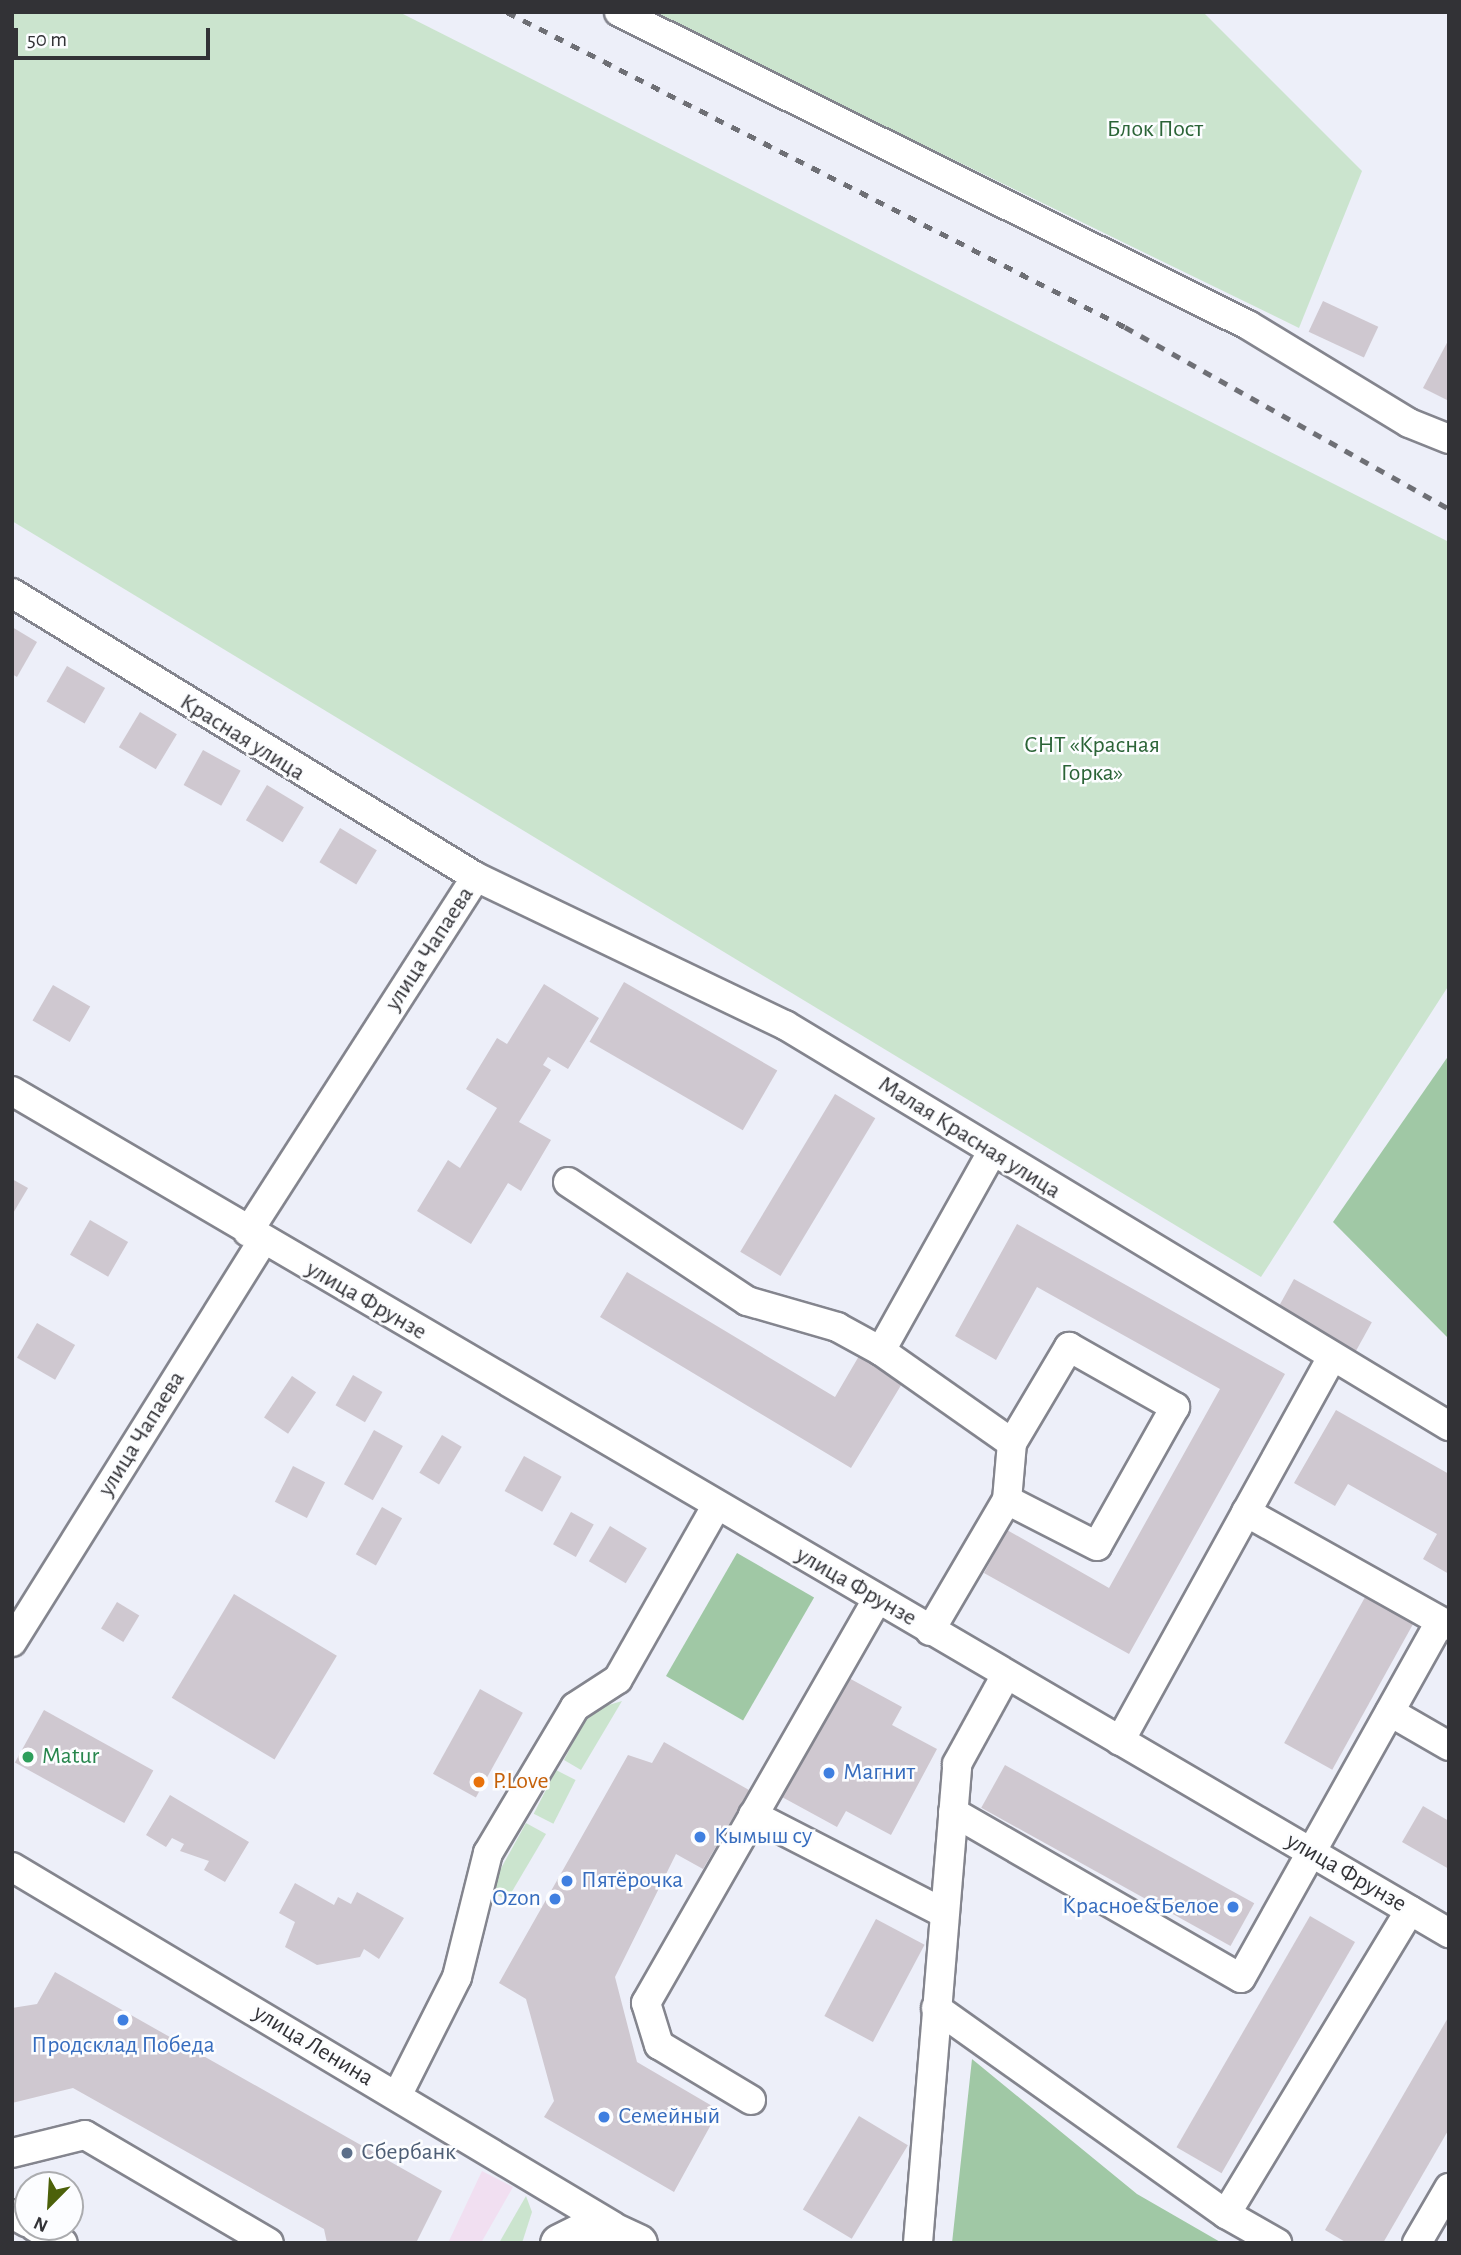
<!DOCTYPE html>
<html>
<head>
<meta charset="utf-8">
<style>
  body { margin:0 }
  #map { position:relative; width:1461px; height:2255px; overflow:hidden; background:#edeff9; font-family:"Alegreya Sans",sans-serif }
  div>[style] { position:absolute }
  .industrial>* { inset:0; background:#f1dff1 }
  .green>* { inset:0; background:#cbe4ce; transform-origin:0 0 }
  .forest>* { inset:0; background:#a0c8a5; transform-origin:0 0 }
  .building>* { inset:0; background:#cfc8d0; transform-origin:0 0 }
  .roads { filter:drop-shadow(2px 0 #84858e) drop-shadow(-2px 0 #84858e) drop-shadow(0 2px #84858e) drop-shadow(0 -2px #84858e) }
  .minor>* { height:28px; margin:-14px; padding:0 14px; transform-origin:14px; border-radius:14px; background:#fff }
  .major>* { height:37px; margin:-18.5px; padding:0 18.5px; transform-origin:18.5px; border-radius:18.5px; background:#fff }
  .rail>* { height:5px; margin-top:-2.5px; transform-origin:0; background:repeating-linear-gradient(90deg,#6e6f75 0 9px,transparent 0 18px) }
  .dots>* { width:19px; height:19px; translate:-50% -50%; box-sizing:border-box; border:4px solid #fcfdff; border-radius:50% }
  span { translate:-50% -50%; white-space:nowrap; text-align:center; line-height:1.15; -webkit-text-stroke:5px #fcfdff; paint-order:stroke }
  .park-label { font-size:24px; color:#2b6437 }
  .street-label { font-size:24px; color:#323236 }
  .leisure-label { font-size:24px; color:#27864d }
  .left { translate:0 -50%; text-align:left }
  .shop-label { font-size:24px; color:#366cbe }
  .right { translate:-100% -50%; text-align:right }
  .food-label { font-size:24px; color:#c56008 }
  .service-label { font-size:24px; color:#4e5e75 }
  .frame { position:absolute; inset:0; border:14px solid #323236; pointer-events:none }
  .north { position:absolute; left:14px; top:2171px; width:70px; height:70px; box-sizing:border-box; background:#fcfdff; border:2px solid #abacaf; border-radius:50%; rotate:204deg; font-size:19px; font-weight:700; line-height:28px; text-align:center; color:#323236 }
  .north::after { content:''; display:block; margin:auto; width:24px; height:32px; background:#4c610a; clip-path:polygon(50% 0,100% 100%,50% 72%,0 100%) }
  .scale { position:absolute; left:14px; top:28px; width:196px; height:32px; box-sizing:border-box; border:4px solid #323236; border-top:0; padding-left:9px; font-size:21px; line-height:24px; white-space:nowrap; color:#323236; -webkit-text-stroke:5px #fcfdff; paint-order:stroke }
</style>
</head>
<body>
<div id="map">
  <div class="industrial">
    <i style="clip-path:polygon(482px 2171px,513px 2187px,481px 2243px,448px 2243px)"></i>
  </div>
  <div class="green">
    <i style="clip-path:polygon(12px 12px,399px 12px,1449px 542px,1449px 985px,1261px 1277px,12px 521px)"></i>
    <i style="clip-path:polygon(651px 12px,1203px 12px,1362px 171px,1299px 328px)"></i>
    <i style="clip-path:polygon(622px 1701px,581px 1770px,564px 1760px,589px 1711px)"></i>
    <i style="left:556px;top:1770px;width:22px;height:49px;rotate:27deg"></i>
    <i style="clip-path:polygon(526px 1823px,546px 1834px,507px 1900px,495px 1894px,493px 1883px)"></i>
    <i style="clip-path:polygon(526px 2196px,532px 2212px,522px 2243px,499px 2243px)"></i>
  </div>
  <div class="forest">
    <i style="clip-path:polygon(1449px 1055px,1449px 1339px,1333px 1222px)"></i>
    <i style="left:737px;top:1553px;width:89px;height:142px;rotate:30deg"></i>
    <i style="clip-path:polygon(972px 2059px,1137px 2194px,1222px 2243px,952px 2243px)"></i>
  </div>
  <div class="building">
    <i style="left:1323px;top:301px;width:61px;height:34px;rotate:25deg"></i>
    <i style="clip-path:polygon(1449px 339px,1449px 401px,1423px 388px)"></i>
    <i style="clip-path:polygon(12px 627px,37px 642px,17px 677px,12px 674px)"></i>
    <i style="left:67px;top:666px;width:44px;height:41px;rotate:30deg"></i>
    <i style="left:140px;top:712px;width:43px;height:41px;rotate:31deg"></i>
    <i style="left:203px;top:750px;width:43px;height:40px;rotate:29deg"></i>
    <i style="left:267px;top:785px;width:43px;height:41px;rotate:31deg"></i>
    <i style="left:340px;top:828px;width:43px;height:40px;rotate:31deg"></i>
    <i style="left:624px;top:982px;width:177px;height:69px;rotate:30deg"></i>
    <i style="clip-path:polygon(544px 984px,599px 1018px,568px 1069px,548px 1057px,543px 1065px,551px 1070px,519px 1122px,551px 1140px,521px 1191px,508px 1183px,471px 1244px,417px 1211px,448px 1160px,460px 1168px,497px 1108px,466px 1089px,497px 1038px,507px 1044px)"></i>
    <i style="left:53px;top:985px;width:43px;height:41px;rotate:30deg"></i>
    <i style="left:835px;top:1094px;width:47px;height:184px;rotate:31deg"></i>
    <i style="clip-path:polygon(12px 1179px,28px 1188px,12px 1215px)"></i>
    <i style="left:90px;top:1220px;width:44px;height:40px;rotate:30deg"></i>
    <i style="clip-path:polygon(1017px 1224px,1285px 1374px,1129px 1654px,984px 1573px,1007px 1530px,1109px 1588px,1220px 1389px,1037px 1287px,996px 1360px,955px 1336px)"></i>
    <i style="clip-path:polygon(627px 1272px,835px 1397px,859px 1356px,903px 1382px,851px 1468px,600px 1317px)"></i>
    <i style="left:1294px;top:1279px;width:89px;height:36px;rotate:29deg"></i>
    <i style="left:37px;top:1323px;width:44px;height:40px;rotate:30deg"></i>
    <i style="left:353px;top:1375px;width:34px;height:35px;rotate:30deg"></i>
    <i style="left:292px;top:1376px;width:29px;height:50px;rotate:34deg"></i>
    <i style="clip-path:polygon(1336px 1410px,1449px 1474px,1449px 1574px,1423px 1559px,1437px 1534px,1348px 1484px,1335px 1506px,1294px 1483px)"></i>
    <i style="left:374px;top:1430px;width:33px;height:62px;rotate:29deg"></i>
    <i style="left:442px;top:1435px;width:23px;height:44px;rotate:31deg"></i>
    <i style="left:524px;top:1456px;width:43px;height:40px;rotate:29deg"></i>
    <i style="left:293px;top:1466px;width:36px;height:40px;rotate:27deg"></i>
    <i style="left:382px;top:1507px;width:23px;height:54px;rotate:29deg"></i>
    <i style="left:571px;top:1512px;width:26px;height:37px;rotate:29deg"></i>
    <i style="left:610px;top:1526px;width:43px;height:41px;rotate:31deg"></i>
    <i style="left:1369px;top:1590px;width:55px;height:175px;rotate:29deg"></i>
    <i style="left:234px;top:1594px;width:120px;height:121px;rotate:31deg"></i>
    <i style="left:117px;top:1602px;width:26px;height:31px;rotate:31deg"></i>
    <i style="clip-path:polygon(847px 1677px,902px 1707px,892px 1725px,937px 1749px,891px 1835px,846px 1811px,837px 1827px,782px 1797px)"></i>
    <i style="left:480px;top:1689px;width:49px;height:97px;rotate:29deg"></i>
    <i style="left:44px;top:1710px;width:125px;height:60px;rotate:29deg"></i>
    <i style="clip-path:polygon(664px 1742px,749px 1790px,703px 1869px,676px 1854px,615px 1977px,637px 2062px,719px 2110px,674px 2192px,544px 2117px,554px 2101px,526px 1999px,499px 1983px,628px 1755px,652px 1763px)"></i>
    <i style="left:1005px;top:1765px;width:285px;height:49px;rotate:29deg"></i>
    <i style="clip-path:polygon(170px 1795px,249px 1842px,225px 1882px,204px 1870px,209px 1861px,180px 1851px,184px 1844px,172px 1838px,166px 1847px,146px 1835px)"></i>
    <i style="clip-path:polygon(1423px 1806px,1449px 1821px,1449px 1869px,1402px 1842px)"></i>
    <i style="clip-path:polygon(295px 1883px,334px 1905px,338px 1897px,351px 1904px,357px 1892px,404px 1918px,379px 1959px,364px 1949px,360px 1957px,317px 1965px,285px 1947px,295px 1922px,279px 1913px)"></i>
    <i style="left:1310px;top:1916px;width:52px;height:267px;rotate:30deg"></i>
    <i style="left:876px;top:1919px;width:55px;height:110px;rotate:28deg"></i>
    <i style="clip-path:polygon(55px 1972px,442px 2191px,416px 2243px,327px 2243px,324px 2229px,73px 2088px,12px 2103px,12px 2008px,37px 2004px)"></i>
    <i style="clip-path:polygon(1449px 2016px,1449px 2129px,1383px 2243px,1347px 2243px,1325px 2230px)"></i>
    <i style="left:859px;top:2116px;width:57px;height:109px;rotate:31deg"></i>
  </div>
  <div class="roads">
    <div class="minor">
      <i style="left:619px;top:12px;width:703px;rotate:26.46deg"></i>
      <i style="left:1248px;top:325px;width:188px;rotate:31.3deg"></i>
      <i style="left:1409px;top:423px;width:43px;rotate:21.8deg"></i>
      <i style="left:12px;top:593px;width:544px;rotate:31.47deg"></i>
      <i style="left:476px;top:877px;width:343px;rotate:25.6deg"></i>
      <i style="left:785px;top:1025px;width:776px;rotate:31.13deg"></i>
      <i style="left:12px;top:1091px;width:1666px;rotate:30.37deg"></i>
      <i style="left:992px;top:1152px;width:228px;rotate:119.2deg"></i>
      <i style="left:881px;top:1351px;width:160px;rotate:35.1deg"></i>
      <i style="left:1012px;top:1443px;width:112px;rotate:-59.3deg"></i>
      <i style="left:1069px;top:1347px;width:122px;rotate:29.5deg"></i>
      <i style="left:1175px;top:1407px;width:159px;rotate:119.3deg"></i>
      <i style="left:1097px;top:1546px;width:101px;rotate:-152.9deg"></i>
      <i style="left:1007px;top:1500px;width:57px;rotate:-85deg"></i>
      <i style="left:568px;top:1182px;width:215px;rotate:33.6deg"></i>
      <i style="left:747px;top:1301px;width:94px;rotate:16.1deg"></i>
      <i style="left:837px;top:1327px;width:50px;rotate:28.6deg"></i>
      <i style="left:248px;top:1232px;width:422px;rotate:-57.3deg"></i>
      <i style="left:1246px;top:1512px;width:233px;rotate:29.3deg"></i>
      <i style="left:930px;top:1631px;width:152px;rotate:-59.6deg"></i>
      <i style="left:12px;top:1642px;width:473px;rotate:-58deg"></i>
      <i style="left:1390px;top:1712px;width:68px;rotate:30deg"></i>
      <i style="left:1120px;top:1741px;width:437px;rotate:-61.1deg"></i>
      <i style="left:953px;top:1812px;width:332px;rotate:30deg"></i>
      <i style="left:1241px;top:1978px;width:408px;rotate:-60.8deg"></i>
      <i style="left:753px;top:1815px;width:215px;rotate:27.2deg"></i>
      <i style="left:12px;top:1867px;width:700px;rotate:30.85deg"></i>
      <i style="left:936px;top:2008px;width:356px;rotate:35.4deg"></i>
      <i style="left:1226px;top:2214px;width:59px;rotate:29.6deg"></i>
      <i style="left:397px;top:2096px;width:133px;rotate:-63.2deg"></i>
      <i style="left:457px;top:1977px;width:128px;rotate:-76deg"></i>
      <i style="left:488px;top:1853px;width:170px;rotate:-59.2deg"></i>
      <i style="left:575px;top:1707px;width:51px;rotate:-33.1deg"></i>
      <i style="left:618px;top:1679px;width:200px;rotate:-60.4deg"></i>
      <i style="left:751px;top:2100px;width:107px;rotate:-149.1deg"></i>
      <i style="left:659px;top:2045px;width:44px;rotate:-107.2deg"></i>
      <i style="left:646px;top:2003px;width:465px;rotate:-60.2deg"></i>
      <i style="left:12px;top:2153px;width:75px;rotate:-13.9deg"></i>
      <i style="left:85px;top:2135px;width:213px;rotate:30.4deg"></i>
      <i style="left:12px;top:2214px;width:18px;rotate:29deg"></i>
      <i style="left:1226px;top:2214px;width:355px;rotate:-58.8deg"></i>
      <i style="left:35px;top:2227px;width:32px;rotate:30deg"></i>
      <i style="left:918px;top:2243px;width:481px;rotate:-85.3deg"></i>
      <i style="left:957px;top:1764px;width:102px;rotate:-61.2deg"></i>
      <i style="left:1417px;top:2243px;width:64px;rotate:-59.8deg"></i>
    </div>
    <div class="major">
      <i style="left:559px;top:2243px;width:42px;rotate:-26.6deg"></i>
      <i style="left:597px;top:2224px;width:45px;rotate:24.9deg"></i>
    </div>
  </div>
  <div class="rail">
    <i style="left:507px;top:12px;width:694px;rotate:27.01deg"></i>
    <i style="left:1125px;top:327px;width:372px;rotate:29.3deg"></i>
  </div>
  <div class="dots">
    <i style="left:28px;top:1757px;background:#2e9e5b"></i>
    <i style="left:829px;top:1773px;background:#3f7fe0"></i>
    <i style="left:479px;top:1782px;background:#e8710a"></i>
    <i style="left:700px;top:1837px;background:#3f7fe0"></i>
    <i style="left:567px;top:1881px;background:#3f7fe0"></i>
    <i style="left:555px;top:1899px;background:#3f7fe0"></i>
    <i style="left:1233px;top:1907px;background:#3f7fe0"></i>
    <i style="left:123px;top:2020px;background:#3f7fe0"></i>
    <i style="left:604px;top:2117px;background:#3f7fe0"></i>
    <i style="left:347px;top:2153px;background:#5c6f8a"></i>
  </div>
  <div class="park-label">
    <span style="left:1155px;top:130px">Блок Пост</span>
    <span style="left:1092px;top:760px">СНТ «Красная<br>Горка»</span>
  </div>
  <div class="street-label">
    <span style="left:242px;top:738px;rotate:32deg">Красная улица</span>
    <span style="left:430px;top:949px;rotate:-57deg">улица Чапаева</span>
    <span style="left:969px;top:1138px;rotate:32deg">Малая Красная улица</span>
    <span style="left:366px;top:1301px;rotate:30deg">улица Фрунзе</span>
    <span style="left:142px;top:1434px;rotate:-58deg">улица Чапаева</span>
    <span style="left:856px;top:1587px;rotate:30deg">улица Фрунзе</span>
    <span style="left:1346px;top:1873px;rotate:30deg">улица Фрунзе</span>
    <span style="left:313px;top:2046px;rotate:31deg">улица Ленина</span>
  </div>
  <div class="leisure-label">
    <span class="left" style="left:42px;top:1757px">Matur</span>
  </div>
  <div class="shop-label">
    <span class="left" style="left:843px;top:1773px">Магнит</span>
    <span class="left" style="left:714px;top:1837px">Кымыш су</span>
    <span class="left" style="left:581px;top:1881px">Пятёрочка</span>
    <span class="right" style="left:541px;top:1899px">Ozon</span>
    <span class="right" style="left:1219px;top:1907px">Красное&amp;Белое</span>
    <span style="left:123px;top:2046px">Продсклад Победа</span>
    <span class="left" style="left:618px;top:2117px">Семейный</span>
  </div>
  <div class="food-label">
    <span class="left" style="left:493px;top:1782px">P.Love</span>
  </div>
  <div class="service-label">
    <span class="left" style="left:361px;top:2153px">Сбербанк</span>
  </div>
  <div class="frame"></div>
  <div class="north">N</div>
  <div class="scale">50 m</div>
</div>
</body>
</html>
